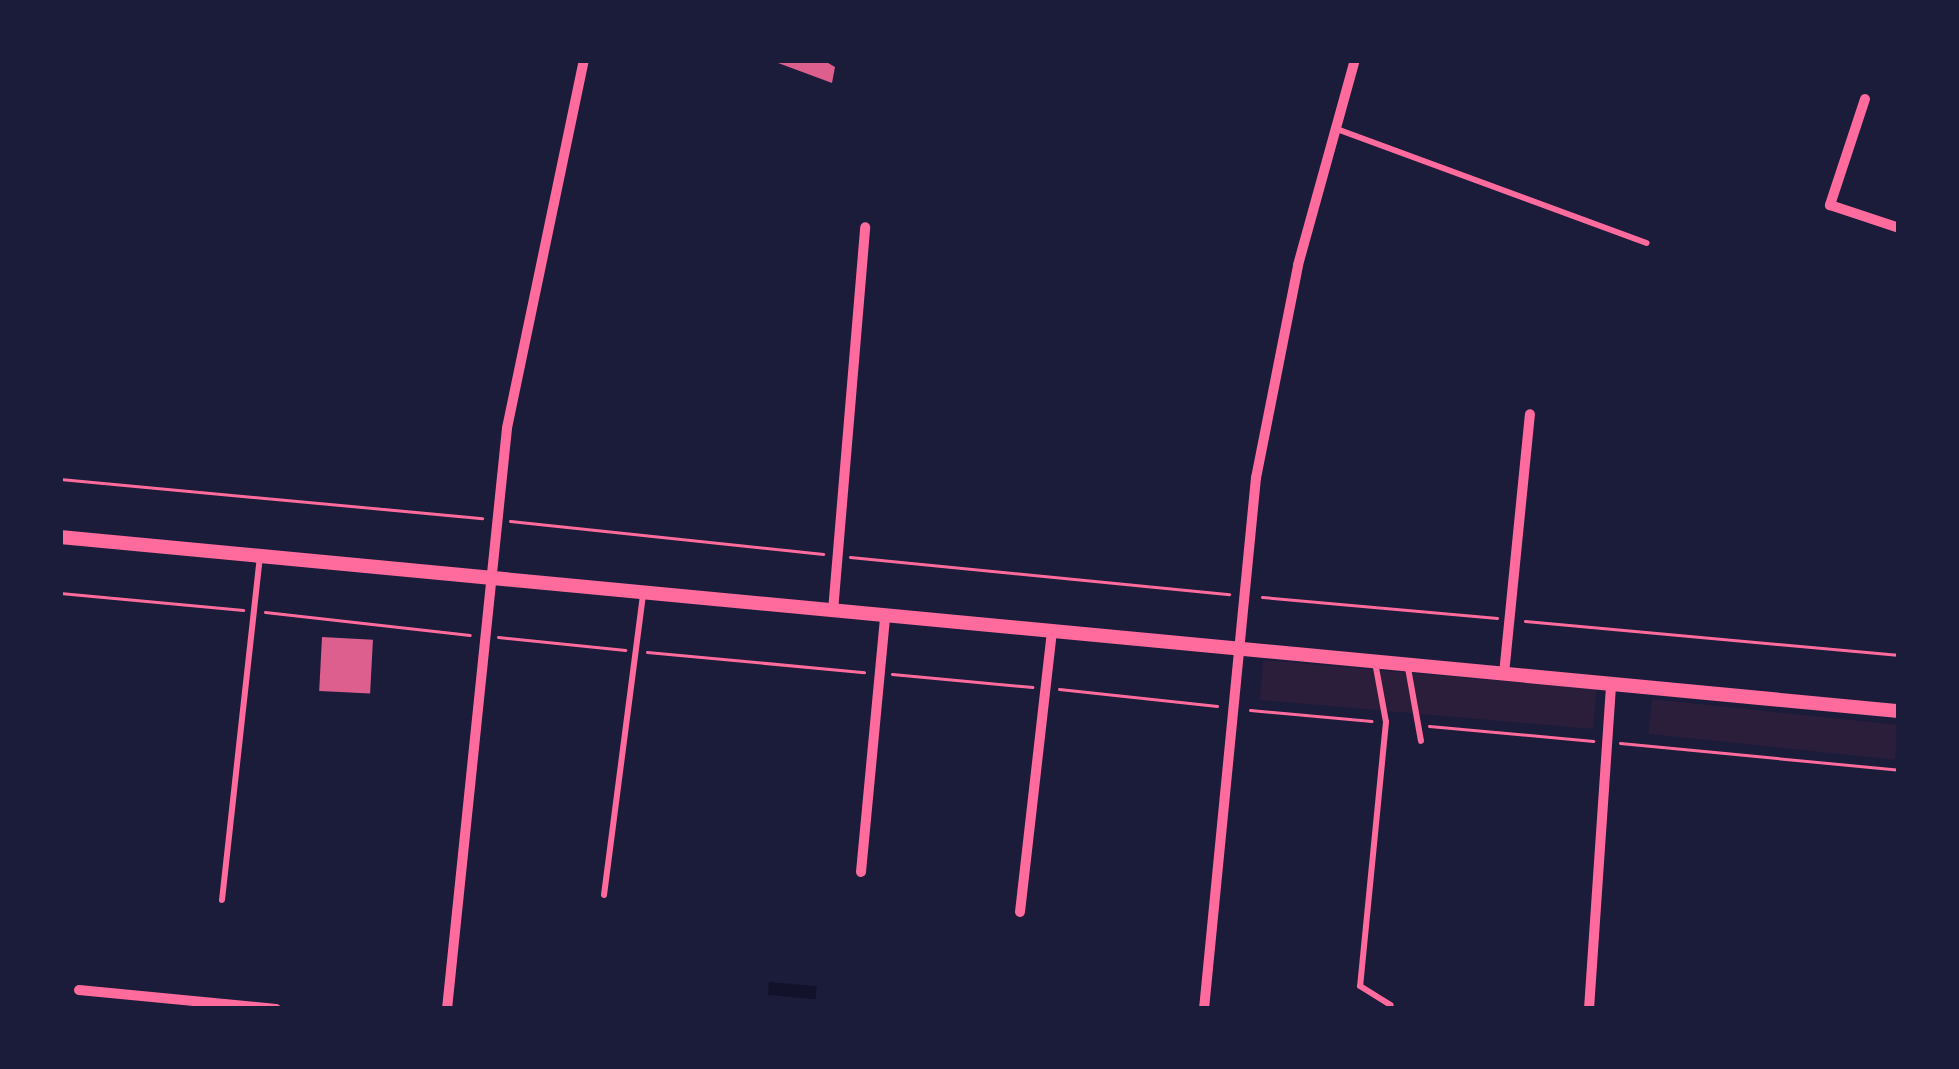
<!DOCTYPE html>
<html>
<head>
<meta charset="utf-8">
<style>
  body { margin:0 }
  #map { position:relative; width:1959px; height:1069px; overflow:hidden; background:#1b1b3a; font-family:"Sofia Sans Condensed",sans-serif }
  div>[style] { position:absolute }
  .green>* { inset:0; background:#2a1e3b; transform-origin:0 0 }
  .water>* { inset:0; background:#12122b; transform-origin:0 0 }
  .building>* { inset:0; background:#dd5f8e; transform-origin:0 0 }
  .path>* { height:3px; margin:-1.5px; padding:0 1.5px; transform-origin:1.5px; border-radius:1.5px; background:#ff6b9d }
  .service>* { height:6px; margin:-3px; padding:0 3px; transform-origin:3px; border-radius:3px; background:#ff6b9d }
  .minor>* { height:10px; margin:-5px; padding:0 5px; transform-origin:5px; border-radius:5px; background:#ff6b9d }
  .tertiary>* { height:14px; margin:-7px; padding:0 7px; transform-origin:7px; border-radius:7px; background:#ff6b9d }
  span { translate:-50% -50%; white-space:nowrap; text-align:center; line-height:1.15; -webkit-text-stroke:12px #1b1b3a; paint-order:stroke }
  .frame { position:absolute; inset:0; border:63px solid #1b1b3a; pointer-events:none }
</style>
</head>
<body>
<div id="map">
  <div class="green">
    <i style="left:1263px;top:660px;width:335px;height:40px;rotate:5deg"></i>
    <i style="left:1652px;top:699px;width:248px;height:35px;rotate:6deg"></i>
  </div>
  <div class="water">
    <i style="left:769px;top:982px;width:48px;height:13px;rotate:5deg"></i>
  </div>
  <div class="building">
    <i style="clip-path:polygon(770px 60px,823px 60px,835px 67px,832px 83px)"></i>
    <i style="left:322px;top:637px;width:51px;height:54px;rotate:3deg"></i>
  </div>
  <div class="path">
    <i style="left:60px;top:479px;width:424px;rotate:5.3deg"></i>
    <i style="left:510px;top:521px;width:315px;rotate:6deg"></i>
    <i style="left:850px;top:557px;width:381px;rotate:5.6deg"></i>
    <i style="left:60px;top:593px;width:184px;rotate:5.3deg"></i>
    <i style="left:1262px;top:597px;width:236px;rotate:5.1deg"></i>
    <i style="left:265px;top:612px;width:206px;rotate:6.4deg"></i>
    <i style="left:1525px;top:621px;width:376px;rotate:5.2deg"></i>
    <i style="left:498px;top:637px;width:128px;rotate:5.8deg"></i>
    <i style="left:647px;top:652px;width:218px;rotate:5.3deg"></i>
    <i style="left:892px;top:674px;width:141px;rotate:5.3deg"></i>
    <i style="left:1059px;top:689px;width:159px;rotate:6.1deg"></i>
    <i style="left:1250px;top:710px;width:122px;rotate:5.2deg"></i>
    <i style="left:1429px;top:726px;width:165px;rotate:5.2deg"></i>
    <i style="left:1620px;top:743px;width:280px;rotate:5.5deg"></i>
  </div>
  <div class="service">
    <i style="left:1334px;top:128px;width:333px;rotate:20.2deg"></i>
    <i style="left:1375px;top:662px;width:61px;rotate:79.6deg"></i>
    <i style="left:1386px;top:722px;width:265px;rotate:95.6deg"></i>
    <i style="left:1360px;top:986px;width:36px;rotate:32deg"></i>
    <i style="left:1408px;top:668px;width:74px;rotate:79.9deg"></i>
    <i style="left:604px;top:895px;width:305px;rotate:-82.6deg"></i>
    <i style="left:222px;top:900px;width:344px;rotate:-83.7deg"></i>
  </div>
  <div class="minor">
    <i style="left:1865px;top:99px;width:112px;rotate:108.3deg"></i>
    <i style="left:1830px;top:205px;width:73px;rotate:18.4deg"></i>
    <i style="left:833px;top:611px;width:385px;rotate:-85.2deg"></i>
    <i style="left:1504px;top:674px;width:261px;rotate:-84.3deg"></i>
    <i style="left:861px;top:872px;width:257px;rotate:-84.6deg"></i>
    <i style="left:1020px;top:912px;width:281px;rotate:-83.5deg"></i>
    <i style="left:79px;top:990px;width:198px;rotate:5.5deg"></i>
    <i style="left:447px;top:1009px;width:584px;rotate:-84.1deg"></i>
    <i style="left:507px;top:428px;width:376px;rotate:-78.2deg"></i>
    <i style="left:1204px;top:1009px;width:534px;rotate:-84.41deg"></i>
    <i style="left:1256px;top:478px;width:217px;rotate:-78.8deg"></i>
    <i style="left:1298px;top:265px;width:213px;rotate:-74.5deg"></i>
    <i style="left:1589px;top:1009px;width:326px;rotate:-86.1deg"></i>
  </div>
  <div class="tertiary">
    <i style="left:60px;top:537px;width:1847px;rotate:5.41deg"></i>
  </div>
  <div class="frame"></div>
</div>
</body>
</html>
